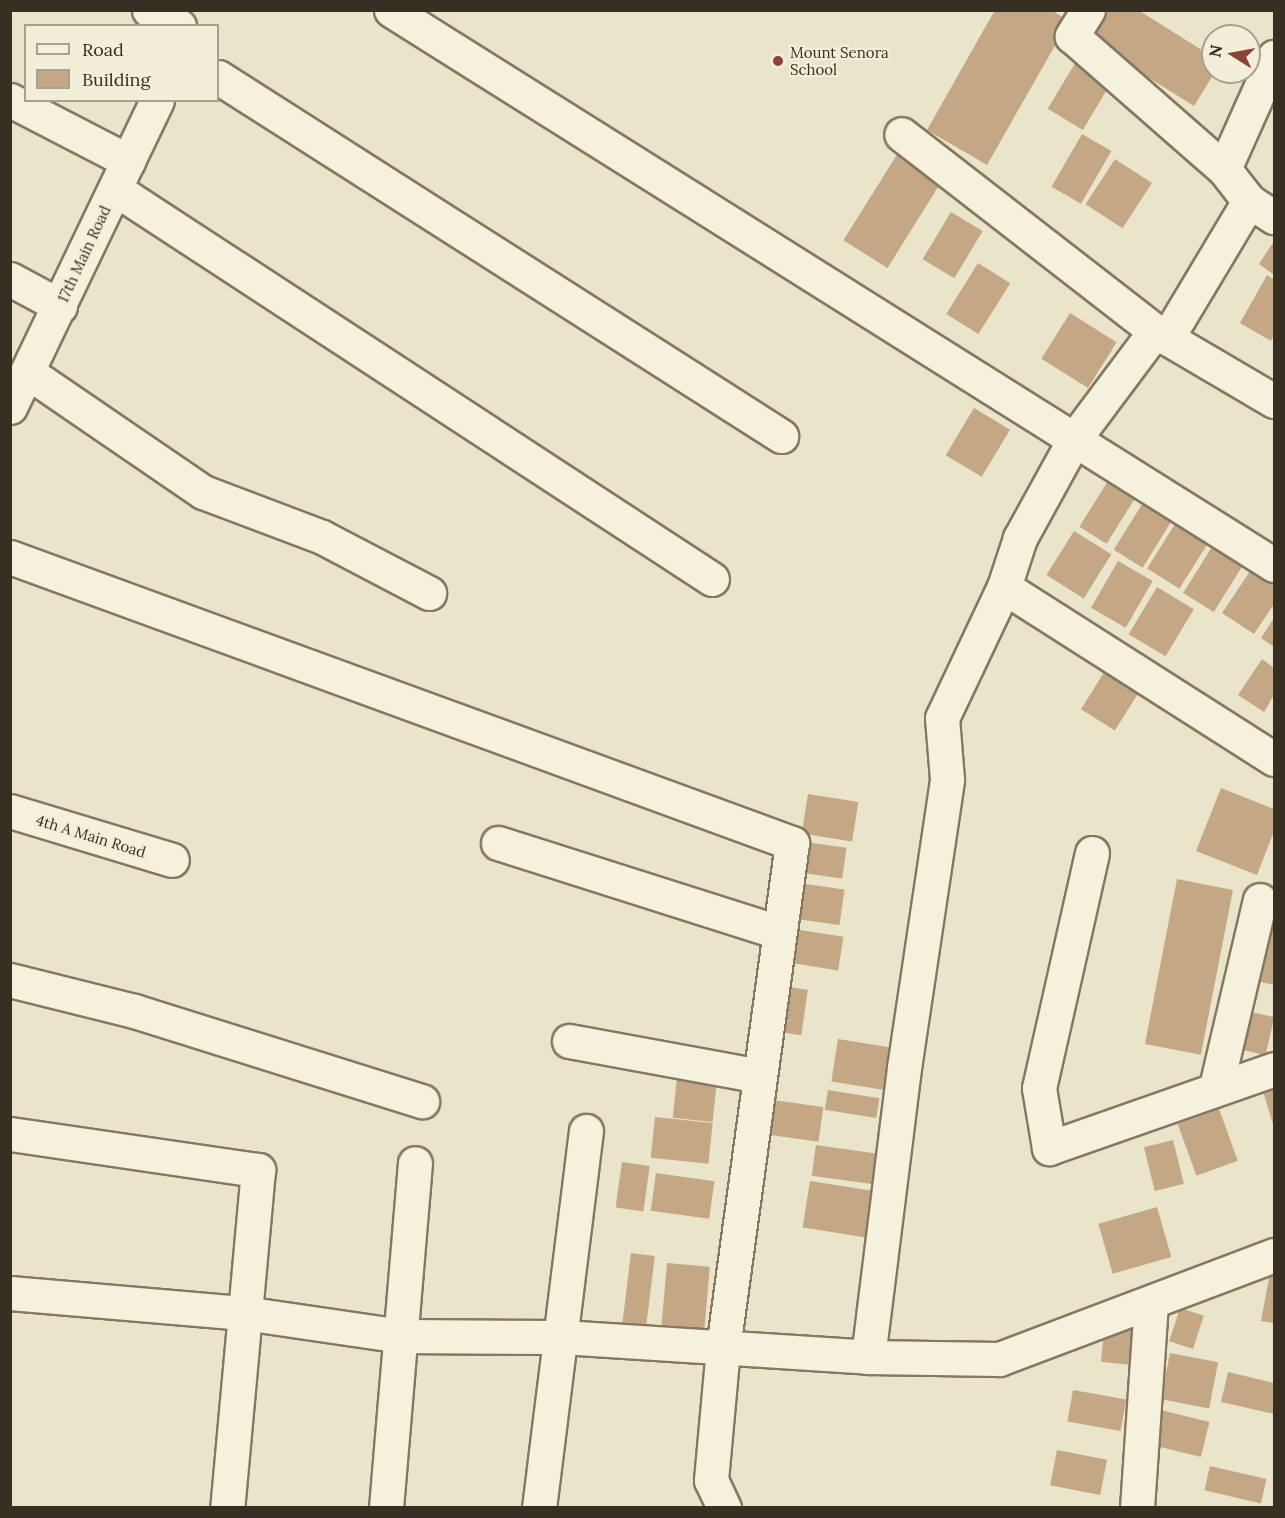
<!DOCTYPE html>
<html>
<head>
<meta charset="utf-8">
<style>
  body { margin:0 }
  #map { position:relative; width:1285px; height:1518px; overflow:hidden; background:#eae5ca; font-family:Lora,serif }
  div>[style] { position:absolute }
  .building>* { inset:0; background:#c4a784; transform-origin:0 0 }
  .roads { filter:drop-shadow(2px 0 #857860) drop-shadow(-2px 0 #857860) drop-shadow(0 2px #857860) drop-shadow(0 -2px #857860) }
  .minor>* { height:33px; margin:-16.5px; padding:0 16.5px; transform-origin:16.5px; border-radius:16.5px; background:#f6f1dc }
  .dots>* { width:16px; height:16px; translate:-50% -50%; box-sizing:border-box; border:3px solid #f2eed8; border-radius:50% }
  span { translate:-50% -50%; white-space:nowrap; text-align:center; line-height:1.15; -webkit-text-stroke:4.5px #f2eed8; paint-order:stroke }
  .poi-label { font-size:15px; color:#372f22 }
  .left { translate:0 -50%; text-align:left }
  .street-label { font-size:15px; color:#372f22 }
  .frame { position:absolute; inset:0; border:12px solid #372f22; pointer-events:none }
  .legend { position:absolute; left:24px; top:24px; width:195px; height:78px; box-sizing:border-box; background:#f2eed8; border:2px solid #a7a28f; margin:0; padding:8px 10px; list-style:none; font-size:18px; color:#372f22 }
  .legend li { display:flex; align-items:center; gap:12px; height:30px }
  .legend b { width:30px; border:2px solid #a7a28f }
  .north { position:absolute; left:1201px; top:24px; width:60px; height:60px; box-sizing:border-box; background:#f2eed8; border:2px solid #a7a28f; border-radius:50%; rotate:281deg; font-size:16px; font-weight:700; line-height:24px; text-align:center; color:#372f22 }
  .north::after { content:''; display:block; margin:auto; width:21px; height:27px; background:#8e4136; clip-path:polygon(50% 0,100% 100%,50% 72%,0 100%) }
</style>
</head>
<body>
<div id="map">
  <div class="building">
    <i style="clip-path:polygon(995px 10px,1051px 10px,1069px 21px,987px 165px,927px 130px)"></i>
    <i style="clip-path:polygon(1102px 10px,1138px 10px,1213px 57px,1215px 72px,1194px 106px,1085px 38px)"></i>
    <i style="left:1077px;top:60px;width:41px;height:57px;rotate:31deg"></i>
    <i style="left:1082px;top:134px;width:34px;height:61px;rotate:30deg"></i>
    <i style="left:898px;top:153px;width:52px;height:103px;rotate:32deg"></i>
    <i style="left:1115px;top:159px;width:44px;height:54px;rotate:33deg"></i>
    <i style="left:951px;top:212px;width:37px;height:55px;rotate:31deg"></i>
    <i style="clip-path:polygon(1274px 241px,1274px 275px,1259px 264px)"></i>
    <i style="left:978px;top:263px;width:38px;height:60px;rotate:32deg"></i>
    <i style="clip-path:polygon(1267px 275px,1274px 280px,1274px 335px,1271px 341px,1240px 323px)"></i>
    <i style="left:1070px;top:313px;width:55px;height:54px;rotate:32deg"></i>
    <i style="left:974px;top:408px;width:42px;height:55px;rotate:31deg"></i>
    <i style="left:1108px;top:481px;width:32px;height:54px;rotate:32deg"></i>
    <i style="left:1146px;top:498px;width:34px;height:61px;rotate:32deg"></i>
    <i style="left:1180px;top:516px;width:38px;height:62px;rotate:32deg"></i>
    <i style="left:1074px;top:531px;width:44px;height:52px;rotate:32deg"></i>
    <i style="left:1215px;top:542px;width:36px;height:60px;rotate:32deg"></i>
    <i style="left:1118px;top:561px;width:40px;height:54px;rotate:30deg"></i>
    <i style="clip-path:polygon(1253px 567px,1274px 582px,1274px 604px,1254px 634px,1222px 613px)"></i>
    <i style="left:1157px;top:587px;width:43px;height:55px;rotate:31deg"></i>
    <i style="clip-path:polygon(1274px 618px,1274px 647px,1261px 638px)"></i>
    <i style="clip-path:polygon(1262px 659px,1274px 668px,1274px 695px,1264px 712px,1238px 695px)"></i>
    <i style="left:1108px;top:666px;width:40px;height:51px;rotate:32deg"></i>
    <i style="clip-path:polygon(1221px 788px,1274px 809px,1274px 831px,1257px 875px,1196px 851px)"></i>
    <i style="left:808px;top:794px;width:51px;height:40px;rotate:9deg"></i>
    <i style="left:798px;top:841px;width:49px;height:31px;rotate:8deg"></i>
    <i style="left:1177px;top:879px;width:57px;height:168px;rotate:11deg"></i>
    <i style="left:792px;top:882px;width:53px;height:36px;rotate:8deg"></i>
    <i style="clip-path:polygon(1274px 899px,1274px 985px,1251px 980px)"></i>
    <i style="left:794px;top:929px;width:50px;height:34px;rotate:9deg"></i>
    <i style="left:781px;top:986px;width:27px;height:46px;rotate:8deg"></i>
    <i style="left:1247px;top:1011px;width:28px;height:39px;rotate:13deg"></i>
    <i style="left:838px;top:1039px;width:54px;height:43px;rotate:9deg"></i>
    <i style="left:678px;top:1068px;width:40px;height:50px;rotate:6deg"></i>
    <i style="clip-path:polygon(1274px 1084px,1274px 1124px,1273px 1124px,1262px 1088px)"></i>
    <i style="left:828px;top:1090px;width:52px;height:20px;rotate:9deg"></i>
    <i style="left:759px;top:1098px;width:65px;height:35px;rotate:8deg"></i>
    <i style="left:1219px;top:1109px;width:55px;height:44px;rotate:70deg"></i>
    <i style="left:655px;top:1117px;width:58px;height:41px;rotate:6deg"></i>
    <i style="left:1173px;top:1140px;width:45px;height:30px;rotate:76deg"></i>
    <i style="left:816px;top:1145px;width:64px;height:31px;rotate:8deg"></i>
    <i style="left:622px;top:1162px;width:28px;height:46px;rotate:8deg"></i>
    <i style="left:656px;top:1173px;width:59px;height:38px;rotate:8deg"></i>
    <i style="left:810px;top:1181px;width:66px;height:47px;rotate:9deg"></i>
    <i style="left:1157px;top:1207px;width:52px;height:61px;rotate:74deg"></i>
    <i style="left:631px;top:1253px;width:24px;height:71px;rotate:7deg"></i>
    <i style="left:667px;top:1263px;width:43px;height:62px;rotate:5deg"></i>
    <i style="clip-path:polygon(1270px 1273px,1274px 1274px,1274px 1323px,1261px 1321px)"></i>
    <i style="left:1180px;top:1308px;width:25px;height:35px;rotate:18deg"></i>
    <i style="left:1105px;top:1323px;width:28px;height:39px;rotate:6deg"></i>
    <i style="left:1170px;top:1353px;width:49px;height:47px;rotate:11deg"></i>
    <i style="clip-path:polygon(1228px 1372px,1274px 1383px,1274px 1414px,1221px 1402px)"></i>
    <i style="left:1073px;top:1390px;width:54px;height:32px;rotate:10deg"></i>
    <i style="left:1161px;top:1410px;width:50px;height:36px;rotate:14deg"></i>
    <i style="left:1057px;top:1450px;width:51px;height:36px;rotate:11deg"></i>
    <i style="left:1210px;top:1466px;width:58px;height:25px;rotate:13deg"></i>
  </div>
  <div class="roads">
    <div class="minor">
      <i style="left:149px;top:10px;width:34px;rotate:28deg"></i>
      <i style="left:391px;top:10px;width:1043px;rotate:32.15deg"></i>
      <i style="left:1088px;top:10px;width:31px;rotate:122deg"></i>
      <i style="left:1072px;top:36px;width:202px;rotate:41.2deg"></i>
      <i style="left:218px;top:77px;width:668px;rotate:32.52deg"></i>
      <i style="left:10px;top:100px;width:133px;rotate:27.3deg"></i>
      <i style="left:115px;top:189px;width:713px;rotate:33.16deg"></i>
      <i style="left:1249px;top:201px;width:30px;rotate:33deg"></i>
      <i style="left:10px;top:279px;width:57px;rotate:28.4deg"></i>
      <i style="left:1155px;top:331px;width:138px;rotate:30.5deg"></i>
      <i style="left:1167px;top:338px;width:160px;rotate:-59.1deg"></i>
      <i style="left:1249px;top:201px;width:41px;rotate:-128deg"></i>
      <i style="left:1224px;top:169px;width:123px;rotate:-65.9deg"></i>
      <i style="left:29px;top:373px;width:211px;rotate:34.4deg"></i>
      <i style="left:203px;top:492px;width:127px;rotate:20.7deg"></i>
      <i style="left:322px;top:537px;width:121px;rotate:27.6deg"></i>
      <i style="left:10px;top:407px;width:340px;rotate:-64.4deg"></i>
      <i style="left:10px;top:557px;width:833px;rotate:20.09deg"></i>
      <i style="left:792px;top:843px;width:510px;rotate:97.78deg"></i>
      <i style="left:723px;top:1348px;width:133px;rotate:95.2deg"></i>
      <i style="left:711px;top:1480px;width:31px;rotate:65deg"></i>
      <i style="left:1004px;top:587px;width:320px;rotate:32.5deg"></i>
      <i style="left:10px;top:811px;width:169px;rotate:16.8deg"></i>
      <i style="left:498px;top:843px;width:295px;rotate:17.6deg"></i>
      <i style="left:1092px;top:853px;width:241px;rotate:102.7deg"></i>
      <i style="left:1039px;top:1088px;width:61px;rotate:80.5deg"></i>
      <i style="left:1049px;top:1148px;width:238px;rotate:-19.3deg"></i>
      <i style="left:10px;top:980px;width:128px;rotate:14deg"></i>
      <i style="left:134px;top:1011px;width:302px;rotate:17.4deg"></i>
      <i style="left:569px;top:1041px;width:193px;rotate:10.4deg"></i>
      <i style="left:1216px;top:1087px;width:192px;rotate:-76.8deg"></i>
      <i style="left:10px;top:1134px;width:251px;rotate:8.3deg"></i>
      <i style="left:258px;top:1170px;width:339px;rotate:95.2deg"></i>
      <i style="left:10px;top:1293px;width:235px;rotate:4.9deg"></i>
      <i style="left:244px;top:1313px;width:159px;rotate:8.3deg"></i>
      <i style="left:401px;top:1336px;width:161px;rotate:0.4deg"></i>
      <i style="left:562px;top:1337px;width:307px;rotate:3.7deg"></i>
      <i style="left:868px;top:1357px;width:131px;rotate:0.9deg"></i>
      <i style="left:999px;top:1359px;width:294px;rotate:-20.7deg"></i>
      <i style="left:868px;top:1357px;width:291px;rotate:-82.9deg"></i>
      <i style="left:904px;top:1068px;width:292px;rotate:-81.5deg"></i>
      <i style="left:947px;top:779px;width:61px;rotate:-94.7deg"></i>
      <i style="left:942px;top:718px;width:145px;rotate:-64.7deg"></i>
      <i style="left:1004px;top:587px;width:52px;rotate:-71.9deg"></i>
      <i style="left:1020px;top:538px;width:114px;rotate:-61.2deg"></i>
      <i style="left:1075px;top:438px;width:134px;rotate:-53.2deg"></i>
      <i style="left:1155px;top:331px;width:321px;rotate:-142.2deg"></i>
      <i style="left:386px;top:1508px;width:346px;rotate:-85.2deg"></i>
      <i style="left:539px;top:1508px;width:380px;rotate:-82.9deg"></i>
      <i style="left:1137px;top:1508px;width:206px;rotate:-86.1deg"></i>
    </div>
  </div>
  <div class="dots">
    <i style="left:778px;top:61px;background:#8e4136"></i>
  </div>
  <div class="poi-label">
    <span class="left" style="left:790px;top:61px">Mount Senora<br>School</span>
  </div>
  <div class="street-label">
    <span style="left:84px;top:254px;rotate:-65deg">17th Main Road</span>
    <span style="left:91px;top:836px;rotate:17deg">4th A Main Road</span>
  </div>
  <div class="frame"></div>
  <ul class="legend">
  <li><b style="height:8px;background:#f6f1dc"></b>Road</li>
  <li><b style="height:16px;background:#c4a784"></b>Building</li>
  </ul>
  <div class="north">N</div>
</div>
</body>
</html>
